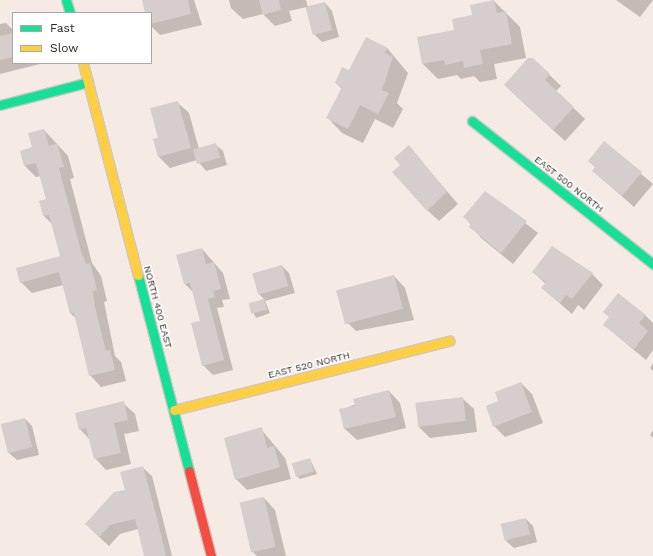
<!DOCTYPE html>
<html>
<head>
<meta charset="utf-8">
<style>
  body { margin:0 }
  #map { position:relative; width:653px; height:556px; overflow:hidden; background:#f5eae4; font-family:"Work Sans",sans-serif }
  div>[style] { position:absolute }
  .shadow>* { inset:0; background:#0003 }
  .building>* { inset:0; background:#d6cdcd; transform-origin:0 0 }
  .roads { filter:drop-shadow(1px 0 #d0c7c2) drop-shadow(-1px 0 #d0c7c2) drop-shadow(0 1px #d0c7c2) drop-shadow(0 -1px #d0c7c2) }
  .fast>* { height:9px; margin:-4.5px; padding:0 4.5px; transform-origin:4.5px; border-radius:4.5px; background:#16e098 }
  .slow>* { height:9px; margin:-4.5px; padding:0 4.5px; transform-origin:4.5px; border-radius:4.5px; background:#ffcf43 }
  .jam>* { height:9px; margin:-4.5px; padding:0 4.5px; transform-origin:4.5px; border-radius:4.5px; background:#f24e42 }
  span { translate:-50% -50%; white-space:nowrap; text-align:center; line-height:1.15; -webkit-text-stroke:3px #fff; paint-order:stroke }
  .street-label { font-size:10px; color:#2c231e }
  .legend { position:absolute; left:12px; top:12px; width:140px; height:52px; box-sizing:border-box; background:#fff; border:1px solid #aba7a5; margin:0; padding:5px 7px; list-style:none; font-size:12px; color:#2c231e }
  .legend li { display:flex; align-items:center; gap:8px; height:20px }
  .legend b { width:20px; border:1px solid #aba7a5 }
</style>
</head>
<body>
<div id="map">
  <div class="shadow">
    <i style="clip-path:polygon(143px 0,194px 0,202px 25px,160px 35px,151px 26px,151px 13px,146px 13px)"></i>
    <i style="clip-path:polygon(229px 0,306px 0,308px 8px,325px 3px,332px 11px,339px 37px,322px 42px,314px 34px,307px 7px,289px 11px,292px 21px,275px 26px,263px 14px,243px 19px,231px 8px)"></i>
    <i style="clip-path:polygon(616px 0,653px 0,640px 17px)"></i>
    <i style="clip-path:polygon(494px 1px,520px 27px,526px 58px,494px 64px,497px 79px,480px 82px,474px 76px,461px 79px,457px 75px,438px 79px,423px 64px,418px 38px,455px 31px)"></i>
    <i style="clip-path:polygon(6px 23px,13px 30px,13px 63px,44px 63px,0 74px,0 24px)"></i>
    <i style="clip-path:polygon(387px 48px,408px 73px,397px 103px,403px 109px,393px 128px,375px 119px,363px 143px,342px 133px,328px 118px,342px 89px,336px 83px)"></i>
    <i style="clip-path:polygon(533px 59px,561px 86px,556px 91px,585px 119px,565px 141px,516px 96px)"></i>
    <i style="clip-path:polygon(177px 102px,189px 113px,199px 149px,215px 144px,223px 151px,227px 165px,206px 171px,197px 160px,170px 168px,159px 157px)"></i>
    <i style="clip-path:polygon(44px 130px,68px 156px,74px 178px,70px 179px,92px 263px,101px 276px,107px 301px,104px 302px,115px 356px,121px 362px,126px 381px,101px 387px,90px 375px,77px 319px,71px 314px,63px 285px,32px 293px,21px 282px,61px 257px,52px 224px,44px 216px,41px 201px,47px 200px,41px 176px,36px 177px,25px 166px)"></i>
    <i style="clip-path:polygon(604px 143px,653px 184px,634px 207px,593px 171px,596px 168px,589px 161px)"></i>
    <i style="clip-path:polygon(409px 147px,458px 204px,439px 221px,427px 210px)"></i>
    <i style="clip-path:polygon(485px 192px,538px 233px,513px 264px,481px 238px,465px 217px)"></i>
    <i style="clip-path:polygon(202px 249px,223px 273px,230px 299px,222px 300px,224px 307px,217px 308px,233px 370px,213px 375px,203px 365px,201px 321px,194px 293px,185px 284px)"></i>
    <i style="clip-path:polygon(282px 266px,289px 273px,295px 293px,265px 301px,270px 313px,256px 318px,249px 304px,265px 300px,258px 293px)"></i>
    <i style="clip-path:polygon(533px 272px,592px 274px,603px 285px,584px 310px,578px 305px,572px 314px,542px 288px,546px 284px)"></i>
    <i style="clip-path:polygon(394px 276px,405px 288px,414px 320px,356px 331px,345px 320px,337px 291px)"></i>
    <i style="clip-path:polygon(645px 315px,653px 323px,653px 350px,646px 360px,604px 325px)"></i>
    <i style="clip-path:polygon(653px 363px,653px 371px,650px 368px)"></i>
    <i style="clip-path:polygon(521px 383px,532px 394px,543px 423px,505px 437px,494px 426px)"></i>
    <i style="clip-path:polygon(389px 391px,400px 403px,406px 428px,357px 440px,345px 429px,341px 410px)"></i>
    <i style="clip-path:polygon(462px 398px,474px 409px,477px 432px,430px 438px,419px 427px,416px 404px)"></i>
    <i style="clip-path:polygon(123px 403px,135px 414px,139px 431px,124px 434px,131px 464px,106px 470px,95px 458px,90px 440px,80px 429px)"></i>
    <i style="clip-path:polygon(25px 419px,32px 426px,39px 455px,17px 460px,9px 453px)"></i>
    <i style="clip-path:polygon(261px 429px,285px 458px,291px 479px,247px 490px,236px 479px)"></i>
    <i style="clip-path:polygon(653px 430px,653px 438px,650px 435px)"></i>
    <i style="clip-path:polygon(310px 459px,317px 474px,300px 479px,296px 475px)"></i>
    <i style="clip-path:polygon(142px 467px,152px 476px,172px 556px,145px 556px,138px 529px,120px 534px,109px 546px,96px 534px)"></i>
    <i style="clip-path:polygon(264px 498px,275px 510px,286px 556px,257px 556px,253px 552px,242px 504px)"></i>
    <i style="clip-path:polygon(526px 519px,533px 526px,537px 542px,514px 548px,506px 541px)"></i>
  </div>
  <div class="building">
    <i style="clip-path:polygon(142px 0,188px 0,191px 14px,151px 24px,151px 13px,145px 13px)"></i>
    <i style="clip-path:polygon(259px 0,279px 0,281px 10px,263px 15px)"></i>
    <i style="clip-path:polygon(494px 0,497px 13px,506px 11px,512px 44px,480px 50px,483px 64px,464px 68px,463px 61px,445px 65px,444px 60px,422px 64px,417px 37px,454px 30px,452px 19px,472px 15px,470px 5px)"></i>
    <i style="left:325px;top:2px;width:29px;height:20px;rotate:76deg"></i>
    <i style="clip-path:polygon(13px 33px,13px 57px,0 60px,0 36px)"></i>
    <i style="clip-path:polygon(366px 37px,388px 48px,385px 53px,393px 57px,382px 90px,389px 93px,378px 114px,360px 105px,348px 129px,326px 118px,342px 87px,335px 83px,342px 67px,349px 70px)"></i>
    <i style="clip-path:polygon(528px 58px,533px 58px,550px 74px,545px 80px,574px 107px,553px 130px,504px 85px)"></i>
    <i style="clip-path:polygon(178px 101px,191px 148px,158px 157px,153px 139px,158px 138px,150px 108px)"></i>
    <i style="clip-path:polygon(44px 129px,49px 146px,57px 143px,64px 167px,59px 168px,81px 251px,86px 264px,90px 263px,97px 290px,93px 291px,95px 307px,106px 351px,110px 350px,115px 370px,89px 376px,74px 313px,70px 314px,59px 272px,20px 283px,16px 268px,60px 256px,49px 215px,43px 216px,39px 201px,46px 199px,36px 163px,24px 166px,20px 151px,32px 147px,28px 133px)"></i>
    <i style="clip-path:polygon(604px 141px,642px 172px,622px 196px,592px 171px,595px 167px,588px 161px)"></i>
    <i style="left:216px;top:143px;width:15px;height:24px;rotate:74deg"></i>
    <i style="clip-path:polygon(409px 145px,447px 192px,427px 211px,392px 172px,400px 165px,394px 158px)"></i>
    <i style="clip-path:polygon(485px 191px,527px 221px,501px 253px,469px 227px,471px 223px,463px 217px)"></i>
    <i style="clip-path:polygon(552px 246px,593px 273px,572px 299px,566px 295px,560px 303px,541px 288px,546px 282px,532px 272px)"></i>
    <i style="clip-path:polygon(202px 248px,206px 264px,214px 262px,221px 289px,213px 291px,215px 297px,208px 299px,224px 360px,202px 366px,191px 323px,200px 321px,190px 283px,184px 284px,176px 255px)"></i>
    <i style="left:282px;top:265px;width:22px;height:31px;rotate:74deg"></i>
    <i style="left:394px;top:275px;width:35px;height:60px;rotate:75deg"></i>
    <i style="clip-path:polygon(618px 293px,646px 315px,639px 323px,648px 331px,634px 349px,603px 325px,609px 317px,603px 312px)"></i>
    <i style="left:264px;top:299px;width:11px;height:16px;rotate:75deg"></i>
    <i style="clip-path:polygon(521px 382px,532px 412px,493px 427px,486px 406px,498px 401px,495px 392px)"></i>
    <i style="clip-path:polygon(389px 390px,396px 417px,344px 429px,339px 409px,355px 406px,353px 399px)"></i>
    <i style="left:463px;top:397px;width:24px;height:48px;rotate:83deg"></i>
    <i style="clip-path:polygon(124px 401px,128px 420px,114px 423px,121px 453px,94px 459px,86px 428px,79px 430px,75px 413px)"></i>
    <i style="left:25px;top:418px;width:30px;height:25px;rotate:76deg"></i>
    <i style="clip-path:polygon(262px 427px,267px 448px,274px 446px,280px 467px,235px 480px,224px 438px)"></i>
    <i style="left:310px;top:458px;width:14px;height:19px;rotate:73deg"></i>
    <i style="clip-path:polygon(143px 466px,159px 526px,166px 556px,144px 556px,135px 519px,110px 525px,99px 537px,85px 524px,114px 492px,125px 490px,120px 472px)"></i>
    <i style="left:264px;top:497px;width:51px;height:25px;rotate:77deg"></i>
    <i style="left:526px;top:518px;width:17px;height:26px;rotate:77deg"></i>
  </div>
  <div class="roads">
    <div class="fast">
      <i style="left:66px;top:0;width:14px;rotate:73deg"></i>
      <i style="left:0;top:105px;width:91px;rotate:-14.6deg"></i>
      <i style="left:472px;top:121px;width:231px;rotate:38.3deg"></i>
      <i style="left:138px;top:275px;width:203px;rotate:75.4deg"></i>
    </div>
    <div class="slow">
      <i style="left:83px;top:63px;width:219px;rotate:75.5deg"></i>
      <i style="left:174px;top:410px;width:284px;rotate:-14.1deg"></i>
    </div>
    <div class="jam">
      <i style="left:189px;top:471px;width:88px;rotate:75.5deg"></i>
    </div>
  </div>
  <div class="street-label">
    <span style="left:569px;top:184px;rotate:38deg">EAST 500 NORTH</span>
    <span style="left:158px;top:307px;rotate:75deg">NORTH 400 EAST</span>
    <span style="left:309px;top:365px;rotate:-14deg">EAST 520 NORTH</span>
  </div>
  <ul class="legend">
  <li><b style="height:5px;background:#16e098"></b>Fast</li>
  <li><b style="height:5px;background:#ffcf43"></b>Slow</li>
  </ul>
</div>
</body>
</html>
